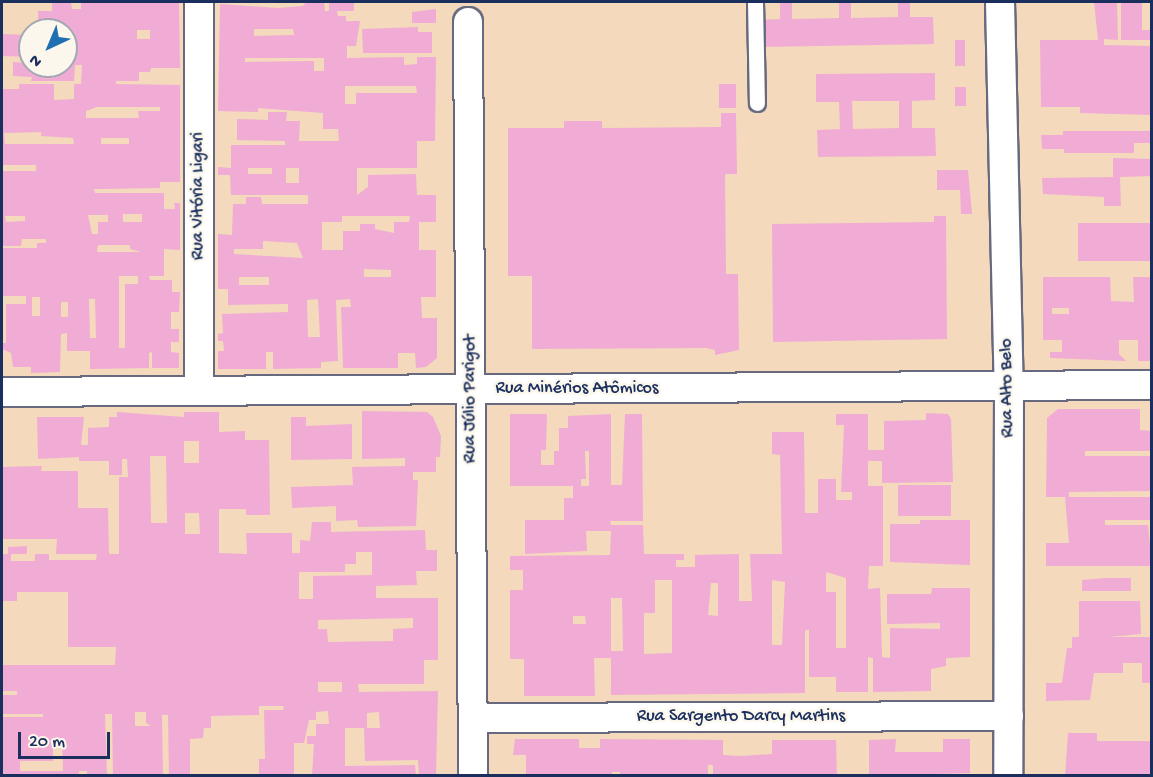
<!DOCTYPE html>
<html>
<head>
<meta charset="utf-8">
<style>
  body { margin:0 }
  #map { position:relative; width:1153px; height:777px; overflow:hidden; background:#f4d9bc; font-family:"Gochi Hand",sans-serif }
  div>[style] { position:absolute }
  .building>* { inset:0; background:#f0acd4; transform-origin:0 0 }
  .roads { filter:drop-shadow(2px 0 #676a7f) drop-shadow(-2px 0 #676a7f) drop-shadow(0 2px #676a7f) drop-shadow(0 -2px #676a7f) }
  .lane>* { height:15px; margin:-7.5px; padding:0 7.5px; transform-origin:7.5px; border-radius:7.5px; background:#fff }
  .street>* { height:28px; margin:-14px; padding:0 14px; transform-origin:14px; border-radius:14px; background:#fff }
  span { translate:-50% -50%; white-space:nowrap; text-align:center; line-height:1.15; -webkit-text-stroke:5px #fbf7ec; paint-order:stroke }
  .street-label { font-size:18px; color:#1b2f5e }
  .frame { position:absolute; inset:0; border:3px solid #1b2f5e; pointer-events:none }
  .north { position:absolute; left:18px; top:18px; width:60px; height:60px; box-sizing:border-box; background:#fbf7ec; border:2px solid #a1a7b3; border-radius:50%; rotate:224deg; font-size:16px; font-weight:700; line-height:24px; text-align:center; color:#1b2f5e }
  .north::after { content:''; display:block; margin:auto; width:21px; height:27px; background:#1f6fb2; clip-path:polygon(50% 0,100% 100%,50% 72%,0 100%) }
  .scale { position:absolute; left:18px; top:732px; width:92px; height:27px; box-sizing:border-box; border:3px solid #1b2f5e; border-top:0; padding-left:8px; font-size:18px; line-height:21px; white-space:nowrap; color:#1b2f5e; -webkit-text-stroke:4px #fbf7ec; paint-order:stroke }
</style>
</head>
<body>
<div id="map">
  <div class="building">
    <i style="clip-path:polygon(evenodd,81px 2px,179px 2px,180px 68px,151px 68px,150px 72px,139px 72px,139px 81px,116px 81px,116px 84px,180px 85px,180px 182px,160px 182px,160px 188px,94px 189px,95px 193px,164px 193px,164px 209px,175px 209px,174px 203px,180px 203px,180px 250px,164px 249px,164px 276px,149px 276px,150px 280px,172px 280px,172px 292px,180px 292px,179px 312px,171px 312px,171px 329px,179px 329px,179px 342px,171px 342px,171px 352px,179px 353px,179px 368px,152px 368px,152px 352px,149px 353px,149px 368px,90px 369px,90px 351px,67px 351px,67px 333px,61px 334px,60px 372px,31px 373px,31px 367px,13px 367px,11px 353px,2px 349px,2px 343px,6px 343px,6px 304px,26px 304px,26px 296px,2px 296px,2px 248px,37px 248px,37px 243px,46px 243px,46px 239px,22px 239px,21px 246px,2px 246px,2px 171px,36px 171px,36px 165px,2px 165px,2px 89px,19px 89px,19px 84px,54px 84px,54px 100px,74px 99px,74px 84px,81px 84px,82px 65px,75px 65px,74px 81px,31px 81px,32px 77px,13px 76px,13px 62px,66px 66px,66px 30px,38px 30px,38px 11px,52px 11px,52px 3px,71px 3px,72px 9px,81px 9px,81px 2px,137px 30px,150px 30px,150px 39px,137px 39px,137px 30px,81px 2px,97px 107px,160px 107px,160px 111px,138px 111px,139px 118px,86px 118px,86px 111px,97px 107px,81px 2px,41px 132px,41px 136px,73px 138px,74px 144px,5px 144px,4px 133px,41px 132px,81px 2px,101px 138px,129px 138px,129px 144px,101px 144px,101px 138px,81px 2px,123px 214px,142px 214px,142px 222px,123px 222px,123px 214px,81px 2px,88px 215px,108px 215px,108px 222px,98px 222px,98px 234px,92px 234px,88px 215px,81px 2px,5px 216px,25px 216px,25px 221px,6px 222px,5px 216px,81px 2px,98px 245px,130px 245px,130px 249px,141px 252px,97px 252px,98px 245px,81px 2px,119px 276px,138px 276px,138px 284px,125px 284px,125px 348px,119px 348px,119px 276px,81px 2px,32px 297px,40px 297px,40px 316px,32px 316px,32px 297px,81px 2px,89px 299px,95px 299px,96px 338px,90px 338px,89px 299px,81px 2px,61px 302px,68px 302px,68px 317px,61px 317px,61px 302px)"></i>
    <i style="clip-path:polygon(evenodd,306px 2px,324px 2px,325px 11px,329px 11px,329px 2px,354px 2px,354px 11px,337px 11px,338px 16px,346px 16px,346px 21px,360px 21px,356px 46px,347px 46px,347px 58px,404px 57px,404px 65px,417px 64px,417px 57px,436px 57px,435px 141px,417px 141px,417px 168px,357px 168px,357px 195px,368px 187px,368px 175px,416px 174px,417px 195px,436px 195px,436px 222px,419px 222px,419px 250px,436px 250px,436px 297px,421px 297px,422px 318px,437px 318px,437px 358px,426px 367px,416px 368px,415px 353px,398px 353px,398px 368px,343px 368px,341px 307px,351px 307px,350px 299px,336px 300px,338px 361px,321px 362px,321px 368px,273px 369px,273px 352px,266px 352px,266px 369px,218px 369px,218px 351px,224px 351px,223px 341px,218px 341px,218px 334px,223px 333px,222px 314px,288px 312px,288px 304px,228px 305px,228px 289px,218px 289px,218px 234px,232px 235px,233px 204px,246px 204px,246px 197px,261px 197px,262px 204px,308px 204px,308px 195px,231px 195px,230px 175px,218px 175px,218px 167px,231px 168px,231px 145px,285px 145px,285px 141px,237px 140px,237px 119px,268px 120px,268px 112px,287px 112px,286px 121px,300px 121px,299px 141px,339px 141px,338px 129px,323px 129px,323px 113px,258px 108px,258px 112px,218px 111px,220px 4px,278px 8px,303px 6px,306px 2px,254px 29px,293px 29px,294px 35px,254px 36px,254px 29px,306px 2px,245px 58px,324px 58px,324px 71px,314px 71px,314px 61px,245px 62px,245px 58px,306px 2px,345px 86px,416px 86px,417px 93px,356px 93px,356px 104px,345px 104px,345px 86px,306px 2px,248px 168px,272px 168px,272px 174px,248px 174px,248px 168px,306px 2px,286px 168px,299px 168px,299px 183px,286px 183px,286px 168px,306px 2px,342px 216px,410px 216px,409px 222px,394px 222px,394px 233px,375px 229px,375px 224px,360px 224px,360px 231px,343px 231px,343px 250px,322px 250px,322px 222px,342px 222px,342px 216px,306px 2px,263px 241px,297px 243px,303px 258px,234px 254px,234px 249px,263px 249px,263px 241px,306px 2px,364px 269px,391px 270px,391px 277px,364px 277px,364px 269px,306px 2px,239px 277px,269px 277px,269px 285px,239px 285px,239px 277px,306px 2px,318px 299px,320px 337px,308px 337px,307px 300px,318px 299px)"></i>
    <i style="clip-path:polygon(780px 2px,792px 2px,792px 19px,839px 18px,839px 2px,851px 2px,851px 18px,898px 17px,898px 2px,910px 2px,910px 17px,933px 17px,934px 44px,757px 47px,756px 20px,780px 19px)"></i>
    <i style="clip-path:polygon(1094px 2px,1117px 2px,1118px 40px,1104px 39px,1104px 45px,1152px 46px,1152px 115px,1080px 113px,1080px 107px,1041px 107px,1040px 40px,1098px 40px)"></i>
    <i style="clip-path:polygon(1121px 2px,1142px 2px,1142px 30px,1152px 30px,1152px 40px,1121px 40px)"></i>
    <i style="clip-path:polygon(436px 9px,436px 23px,412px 23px,412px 12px)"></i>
    <i style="clip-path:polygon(418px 27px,418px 32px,432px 32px,432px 53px,363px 53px,362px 29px)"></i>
    <i style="left:2px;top:34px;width:28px;height:22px;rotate:2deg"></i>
    <i style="left:955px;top:40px;width:10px;height:26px"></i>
    <i style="clip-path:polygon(evenodd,935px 73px,935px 100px,912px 101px,912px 128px,935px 128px,936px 156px,818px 157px,817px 130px,840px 129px,839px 102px,816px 102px,816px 74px,935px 73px,852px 101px,899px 101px,899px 128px,853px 129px,852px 101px)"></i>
    <i style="left:719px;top:84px;width:17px;height:24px"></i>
    <i style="left:955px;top:87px;width:11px;height:19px"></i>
    <i style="clip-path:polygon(721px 113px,736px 113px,737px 174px,725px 174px,726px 274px,738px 274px,739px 350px,715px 355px,715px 350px,706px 348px,532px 349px,532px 276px,508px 276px,508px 128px,564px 128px,564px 121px,602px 121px,602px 128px,721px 127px)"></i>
    <i style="clip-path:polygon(1063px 131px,1152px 131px,1152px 143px,1134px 143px,1134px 153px,1064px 153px,1064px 149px,1042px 149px,1041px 135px,1063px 135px)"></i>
    <i style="clip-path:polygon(1113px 158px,1152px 159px,1152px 176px,1120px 177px,1121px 206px,1104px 206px,1104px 197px,1043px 194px,1042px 178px,1113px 177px)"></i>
    <i style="clip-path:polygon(937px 170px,968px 170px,972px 214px,961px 214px,960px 190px,937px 190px)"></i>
    <i style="clip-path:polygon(934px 216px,946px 216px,947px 339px,773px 342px,772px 224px,934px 222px)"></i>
    <i style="left:1152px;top:223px;width:38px;height:74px;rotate:90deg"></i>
    <i style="clip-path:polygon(evenodd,1043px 277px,1110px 277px,1111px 301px,1134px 302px,1133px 277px,1152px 277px,1152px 361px,1138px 361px,1138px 340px,1119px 340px,1119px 354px,1126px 361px,1050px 358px,1050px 352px,1062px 352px,1062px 340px,1043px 340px,1043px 277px,1052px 308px,1069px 308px,1069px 314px,1052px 314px,1052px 308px)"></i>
    <i style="clip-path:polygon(1058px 409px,1140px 409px,1140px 430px,1152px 431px,1152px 451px,1085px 451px,1085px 456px,1152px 456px,1152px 491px,1069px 492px,1069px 497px,1152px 497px,1152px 520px,1105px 520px,1105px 525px,1148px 525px,1152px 566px,1046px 566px,1046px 543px,1069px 543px,1065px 497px,1046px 497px,1047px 418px)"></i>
    <i style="clip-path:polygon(362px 411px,427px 412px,433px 417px,441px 436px,440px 457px,436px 457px,436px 472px,413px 472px,413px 480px,418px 480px,416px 526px,358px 527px,357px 520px,336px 521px,336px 506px,292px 508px,291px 487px,353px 485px,352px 467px,405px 466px,405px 458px,362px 459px)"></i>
    <i style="clip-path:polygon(evenodd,117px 412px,184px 417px,184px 412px,219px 412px,219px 432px,245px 431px,245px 440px,269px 440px,270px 515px,246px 515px,246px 509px,219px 509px,219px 553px,247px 554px,246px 533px,292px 533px,292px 553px,300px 553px,300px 540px,310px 541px,312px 522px,331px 522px,331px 532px,425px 530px,426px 550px,437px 550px,437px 571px,416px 571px,417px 585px,376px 586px,376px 598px,438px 598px,438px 660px,424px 660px,424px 684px,358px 684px,359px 692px,438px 691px,436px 776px,419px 776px,418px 760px,365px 761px,364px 728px,345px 728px,345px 766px,415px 765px,416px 776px,312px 776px,314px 744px,307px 744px,307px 736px,316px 736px,316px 724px,329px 724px,328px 711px,316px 712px,316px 720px,309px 720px,304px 743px,294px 743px,294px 776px,259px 776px,259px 759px,265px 759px,264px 710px,283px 710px,284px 706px,259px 706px,259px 715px,211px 716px,211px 728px,204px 728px,203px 738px,190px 739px,190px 776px,169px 776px,168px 715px,162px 715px,163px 776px,113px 776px,112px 714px,105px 714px,107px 776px,87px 776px,87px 771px,79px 771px,79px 776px,2px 776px,2px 717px,43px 717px,43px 714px,2px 714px,2px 695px,17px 695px,17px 691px,2px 691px,2px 665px,115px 665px,116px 647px,68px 647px,68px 592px,17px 592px,17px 601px,2px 601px,2px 554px,8px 554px,8px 547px,27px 546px,27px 554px,11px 554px,11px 561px,35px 561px,35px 554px,49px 554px,49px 560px,96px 560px,97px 554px,56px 554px,57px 539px,2px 539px,2px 467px,42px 466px,41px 471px,78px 471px,78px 508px,108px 508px,109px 554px,119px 554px,119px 477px,128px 477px,127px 459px,122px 459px,122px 475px,109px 475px,109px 461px,79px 461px,79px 457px,38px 459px,37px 417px,84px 417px,81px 445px,88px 445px,88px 428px,109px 427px,109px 417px,117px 417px,117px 412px,184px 441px,199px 441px,199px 463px,184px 463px,184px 441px,117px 412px,150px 456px,166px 456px,167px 523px,151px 523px,150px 456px,117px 412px,185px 513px,199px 513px,200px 534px,185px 534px,185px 513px,117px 412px,356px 552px,372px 552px,372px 575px,313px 576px,313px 599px,299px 599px,299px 572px,345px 572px,345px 564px,356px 564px,356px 552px,117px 412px,413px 618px,413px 628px,393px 629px,393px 641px,328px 642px,327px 629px,318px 629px,318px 620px,413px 618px,117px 412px,318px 682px,342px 682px,342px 692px,318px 692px,318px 682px,117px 412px,135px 712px,146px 712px,146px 723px,151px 726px,135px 726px,135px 712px,117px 412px,379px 712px,380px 728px,367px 728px,367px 713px,379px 712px,117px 412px,53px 742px,62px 742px,63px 771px,20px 771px,20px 761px,53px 761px,53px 742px)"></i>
    <i style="clip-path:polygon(evenodd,926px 413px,948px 414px,951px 419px,953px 482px,882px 483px,882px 461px,868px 461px,868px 486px,883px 486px,883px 566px,869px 566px,868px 589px,880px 588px,882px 657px,890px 658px,890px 628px,940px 629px,940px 623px,887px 624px,887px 594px,931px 594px,932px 588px,970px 588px,970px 657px,946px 658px,946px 666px,931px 669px,931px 691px,873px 692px,873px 658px,868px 657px,868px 692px,836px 692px,836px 677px,809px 677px,809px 630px,805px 630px,805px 693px,611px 695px,611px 658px,594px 658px,595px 696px,524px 696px,524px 659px,510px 659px,510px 590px,523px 590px,523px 570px,510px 570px,510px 556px,610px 555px,611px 531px,586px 531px,587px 551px,525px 554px,525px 520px,564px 520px,564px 498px,573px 498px,573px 486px,510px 486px,510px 414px,547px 414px,546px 450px,541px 450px,541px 465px,554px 465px,554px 451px,559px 451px,559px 428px,568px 428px,568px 416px,611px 414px,611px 485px,622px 485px,625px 414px,642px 414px,643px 521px,610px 521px,611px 525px,643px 525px,644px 554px,684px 554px,684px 560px,676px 560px,676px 567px,695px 567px,695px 555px,739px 554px,739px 601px,752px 601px,750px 554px,782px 554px,780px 455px,772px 454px,772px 432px,804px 432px,805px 513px,818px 513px,818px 479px,836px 479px,836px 500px,852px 500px,852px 492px,841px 492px,844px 425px,836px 425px,836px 414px,868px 414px,868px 450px,884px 450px,884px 421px,926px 420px,926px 413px,585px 451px,589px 451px,589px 486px,581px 486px,581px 479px,586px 479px,585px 451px,926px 413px,826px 572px,846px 578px,846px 648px,836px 648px,836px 592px,826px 592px,826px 572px,926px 413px,655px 580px,672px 580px,672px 653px,644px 654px,644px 613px,655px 613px,655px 580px,926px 413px,772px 580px,785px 582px,782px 645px,772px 645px,772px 580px,926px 413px,711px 583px,718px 583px,718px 616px,708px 615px,711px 583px,926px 413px,611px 598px,622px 598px,623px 651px,611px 651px,611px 598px,926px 413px,573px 616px,585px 616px,586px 624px,573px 624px,573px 616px)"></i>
    <i style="clip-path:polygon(291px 417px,306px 417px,306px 426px,352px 424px,352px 459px,291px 460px)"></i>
    <i style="left:898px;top:485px;width:53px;height:31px"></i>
    <i style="clip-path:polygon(920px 520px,970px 520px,970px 565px,890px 562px,890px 524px,920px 524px)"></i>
    <i style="clip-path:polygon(1106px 578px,1131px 578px,1131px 591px,1082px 591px,1082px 580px)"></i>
    <i style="clip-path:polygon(1079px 601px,1140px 601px,1141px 634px,1109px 637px,1152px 637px,1152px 683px,1142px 683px,1142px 663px,1123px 663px,1123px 673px,1094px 673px,1090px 700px,1046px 701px,1046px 683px,1062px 683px,1067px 648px,1072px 648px,1072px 637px,1079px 637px)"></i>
    <i style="clip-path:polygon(1068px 733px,1097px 733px,1097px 741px,1152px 741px,1152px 776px,1065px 776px)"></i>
    <i style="clip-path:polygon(515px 739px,579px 739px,579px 748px,600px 748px,600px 739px,723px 740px,723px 755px,740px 756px,772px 754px,772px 740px,836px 740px,837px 776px,713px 776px,713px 765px,708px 765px,708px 776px,620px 776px,620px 772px,612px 772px,612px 776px,526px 776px,526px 755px,513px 755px)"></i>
    <i style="clip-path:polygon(896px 739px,895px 752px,943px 752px,943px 739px,970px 739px,970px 773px,869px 776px,869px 740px)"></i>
  </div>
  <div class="roads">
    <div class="lane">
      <i style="left:755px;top:2px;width:101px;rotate:88.9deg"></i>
    </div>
    <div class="street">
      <i style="left:1000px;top:2px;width:384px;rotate:88.7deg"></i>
      <i style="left:1009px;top:386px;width:390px;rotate:90.1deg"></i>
      <i style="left:468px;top:22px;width:754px;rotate:89.62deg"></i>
      <i style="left:199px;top:391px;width:389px;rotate:-90deg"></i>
      <i style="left:2px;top:392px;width:1150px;rotate:-0.35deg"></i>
      <i style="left:473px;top:718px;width:536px;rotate:-0.21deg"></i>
    </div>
  </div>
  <div class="street-label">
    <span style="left:199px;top:196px;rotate:-90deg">Rua Vitória Ligari</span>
    <span style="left:1008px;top:388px;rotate:-91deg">Rua Alto Belo</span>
    <span style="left:577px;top:389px">Rua Minérios Atômicos</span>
    <span style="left:471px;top:399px;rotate:-90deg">Rua Júlio Parigot</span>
    <span style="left:741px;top:717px">Rua Sargento Darcy Martins</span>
  </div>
  <div class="frame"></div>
  <div class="north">N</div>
  <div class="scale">20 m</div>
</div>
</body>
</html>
